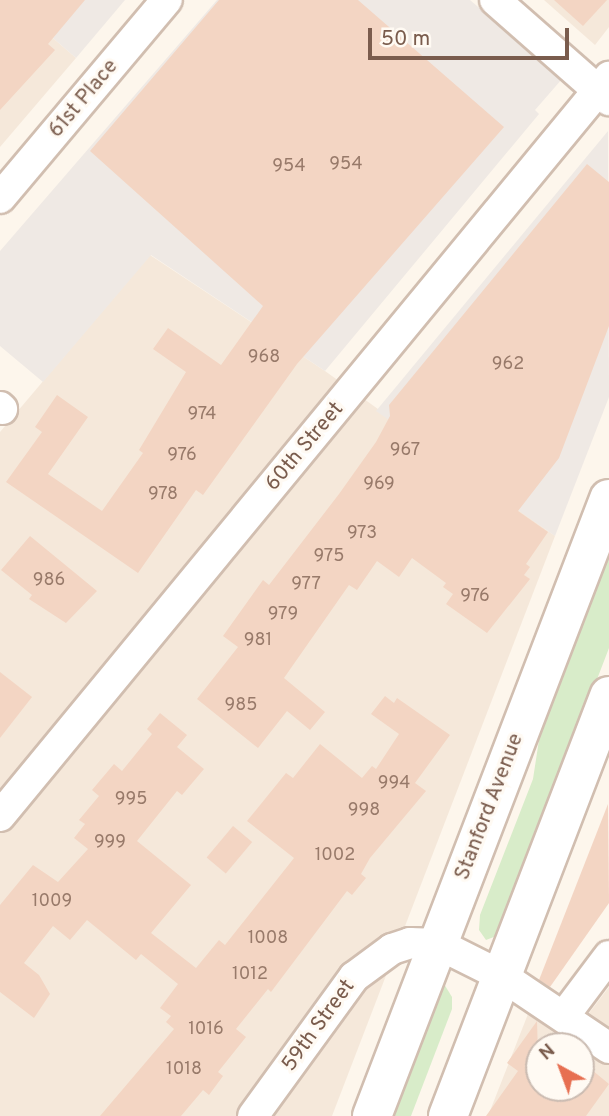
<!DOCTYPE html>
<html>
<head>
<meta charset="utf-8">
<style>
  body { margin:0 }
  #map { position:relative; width:609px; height:1116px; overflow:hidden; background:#fdf6ec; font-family:Overpass,sans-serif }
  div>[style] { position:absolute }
  .residential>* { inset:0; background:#f5e8da }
  .industrial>* { inset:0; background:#efe9e4 }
  .green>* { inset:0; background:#d8ecc9 }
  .building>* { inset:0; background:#f3d5c3; transform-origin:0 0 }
  .roads { filter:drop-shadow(2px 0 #d1beb0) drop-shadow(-2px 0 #d1beb0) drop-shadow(0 2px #d1beb0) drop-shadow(0 -2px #d1beb0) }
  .minor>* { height:30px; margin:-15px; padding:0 15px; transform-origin:15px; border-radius:15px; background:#fff }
  .secondary>* { height:38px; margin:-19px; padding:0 19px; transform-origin:19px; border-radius:19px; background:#fff }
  span { translate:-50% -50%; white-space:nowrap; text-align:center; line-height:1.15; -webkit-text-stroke:6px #fffaf3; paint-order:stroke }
  .number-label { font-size:18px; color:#987a6a }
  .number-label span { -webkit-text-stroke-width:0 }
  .street-label { font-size:21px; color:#7a5c4d }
  .north { position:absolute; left:525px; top:1032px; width:70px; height:70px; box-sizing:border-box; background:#fffaf3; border:2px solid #cabbb1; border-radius:50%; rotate:319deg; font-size:19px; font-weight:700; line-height:28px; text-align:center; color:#7a5c4d }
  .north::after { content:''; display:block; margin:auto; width:24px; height:32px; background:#e76f51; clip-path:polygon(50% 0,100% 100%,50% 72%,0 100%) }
  .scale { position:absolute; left:368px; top:28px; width:201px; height:32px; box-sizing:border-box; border:4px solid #7a5c4d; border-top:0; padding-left:9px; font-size:21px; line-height:24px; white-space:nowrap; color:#7a5c4d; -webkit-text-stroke:5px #fffaf3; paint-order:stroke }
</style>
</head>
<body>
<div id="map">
  <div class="residential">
    <i style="clip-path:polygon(0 0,9px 0,76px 58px,0 147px)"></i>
    <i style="clip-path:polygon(544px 0,609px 0,609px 27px,595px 45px)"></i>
    <i style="clip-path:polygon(150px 255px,325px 371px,555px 536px,332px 1116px,0 1116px,0 432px)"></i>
    <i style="clip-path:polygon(evenodd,609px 987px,609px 1116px,488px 1116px,528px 1014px,567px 1042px,609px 987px,539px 1046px,581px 1046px,581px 1088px,539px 1088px,539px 1046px)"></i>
  </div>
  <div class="industrial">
    <i style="clip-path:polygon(9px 0,125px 0,76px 58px)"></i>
    <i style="clip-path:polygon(217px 0,470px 0,562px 79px,535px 110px,539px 114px,325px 371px,151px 255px,43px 382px,0 346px,0 251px)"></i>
    <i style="clip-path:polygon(608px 131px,609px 397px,555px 536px,376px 411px)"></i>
  </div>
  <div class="green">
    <i style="clip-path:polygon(609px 529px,609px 648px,499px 935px,486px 940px,479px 930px,480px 915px,533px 779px,543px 714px)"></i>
    <i style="clip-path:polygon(444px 984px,452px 997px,452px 1009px,411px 1116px,383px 1116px,438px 985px)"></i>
  </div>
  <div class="building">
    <i style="clip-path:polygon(0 0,85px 0,48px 44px,55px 50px,0 110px)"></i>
    <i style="clip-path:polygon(219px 0,358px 0,504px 127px,297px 364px,203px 495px,196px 490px,138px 573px,6px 482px,42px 432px,35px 427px,57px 395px,88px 417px,48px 474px,102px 511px,143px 453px,139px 450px,186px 372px,153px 349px,168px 328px,221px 365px,263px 306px,90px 151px)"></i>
    <i style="clip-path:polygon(554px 0,607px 0,583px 26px)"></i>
    <i style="clip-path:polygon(587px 164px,609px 182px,609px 326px,559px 458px,518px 511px,548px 532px,526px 564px,530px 567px,524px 575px,530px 579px,487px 633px,446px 604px,453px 594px,443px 587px,446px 583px,412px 558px,399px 577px,377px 561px,357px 590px,349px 585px,284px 678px,325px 712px,310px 730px,287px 711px,258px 748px,197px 699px,238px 647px,223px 636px,263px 580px,269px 585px,339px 494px,376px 442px,390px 416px,389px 405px)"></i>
    <i style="clip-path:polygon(30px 536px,97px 591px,66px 623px,29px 599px,32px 595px,1px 570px)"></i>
    <i style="clip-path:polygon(0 672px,32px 697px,0 738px)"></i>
    <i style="clip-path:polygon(385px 696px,394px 703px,397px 698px,450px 735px,415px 783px,426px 791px,370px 858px,361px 874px,366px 878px,352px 895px,347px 891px,271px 992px,268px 989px,236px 1029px,246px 1037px,218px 1072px,223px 1076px,209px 1095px,203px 1090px,181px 1116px,100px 1116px,174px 1029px,166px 1022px,171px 1016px,160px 1008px,178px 984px,141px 954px,136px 960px,87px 920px,70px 940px,53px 926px,24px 963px,39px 975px,50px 994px,34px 1018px,0 992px,0 905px,33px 865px,58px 882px,88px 849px,74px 838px,85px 824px,79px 820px,99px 796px,92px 790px,114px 764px,122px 771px,152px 734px,147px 729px,160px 713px,187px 735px,177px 747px,204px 769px,182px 795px,177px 791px,137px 841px,191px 885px,151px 933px,196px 968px,219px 940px,225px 945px,294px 858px,247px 821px,286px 773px,293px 778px,320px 744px,362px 778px,372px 766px,376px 769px,399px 734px,371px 714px)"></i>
    <i style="clip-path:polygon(608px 804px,609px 903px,550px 987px,539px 980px)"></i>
    <i style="left:233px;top:826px;width:25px;height:41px;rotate:40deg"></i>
    <i style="clip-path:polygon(537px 1021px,539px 1088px,581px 1088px,581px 1061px,609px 1084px,586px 1116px,486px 1116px,518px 1071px,507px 1063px)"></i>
  </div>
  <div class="roads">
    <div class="minor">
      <i style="left:495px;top:0;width:152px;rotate:41.3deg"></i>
      <i style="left:0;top:198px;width:259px;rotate:-49.9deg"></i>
      <i style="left:0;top:407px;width:3px;rotate:45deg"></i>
      <i style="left:0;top:816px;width:958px;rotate:-50.51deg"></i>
      <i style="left:564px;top:1016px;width:75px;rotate:-53.1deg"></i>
      <i style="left:253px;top:1116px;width:172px;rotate:-54deg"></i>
      <i style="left:354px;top:977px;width:47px;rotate:-36.4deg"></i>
      <i style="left:392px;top:949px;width:19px;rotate:-18deg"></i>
      <i style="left:410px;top:943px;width:28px;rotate:2deg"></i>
      <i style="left:438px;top:944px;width:72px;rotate:26.6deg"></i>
      <i style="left:502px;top:976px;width:129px;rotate:33.9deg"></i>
    </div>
    <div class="secondary">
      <i style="left:372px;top:1116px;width:661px;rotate:-68.99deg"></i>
      <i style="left:448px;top:1116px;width:450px;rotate:-69deg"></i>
    </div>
  </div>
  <div class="number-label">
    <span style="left:346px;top:165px">954</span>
    <span style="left:289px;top:167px">954</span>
    <span style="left:264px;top:358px">968</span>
    <span style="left:508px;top:365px">962</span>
    <span style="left:202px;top:415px">974</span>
    <span style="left:405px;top:451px">967</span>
    <span style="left:182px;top:456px">976</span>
    <span style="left:379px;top:485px">969</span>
    <span style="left:163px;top:495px">978</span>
    <span style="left:362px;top:534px">973</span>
    <span style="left:329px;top:557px">975</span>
    <span style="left:49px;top:581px">986</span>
    <span style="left:306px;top:585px">977</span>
    <span style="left:475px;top:597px">976</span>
    <span style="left:283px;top:615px">979</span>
    <span style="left:258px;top:641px">981</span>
    <span style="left:241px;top:706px">985</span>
    <span style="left:394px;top:784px">994</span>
    <span style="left:131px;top:800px">995</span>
    <span style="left:364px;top:811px">998</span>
    <span style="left:110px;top:843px">999</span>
    <span style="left:335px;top:856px">1002</span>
    <span style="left:52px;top:902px">1009</span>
    <span style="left:268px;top:939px">1008</span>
    <span style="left:250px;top:975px">1012</span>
    <span style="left:206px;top:1030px">1016</span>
    <span style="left:184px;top:1070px">1018</span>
  </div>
  <div class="street-label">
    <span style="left:84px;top:99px;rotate:-50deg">61st Place</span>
    <span style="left:305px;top:447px;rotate:-50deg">60th Street</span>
    <span style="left:490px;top:807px;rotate:-69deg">Stanford Avenue</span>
    <span style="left:319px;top:1026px;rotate:-54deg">59th Street</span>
  </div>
  <div class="north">N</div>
  <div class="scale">50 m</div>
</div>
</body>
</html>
